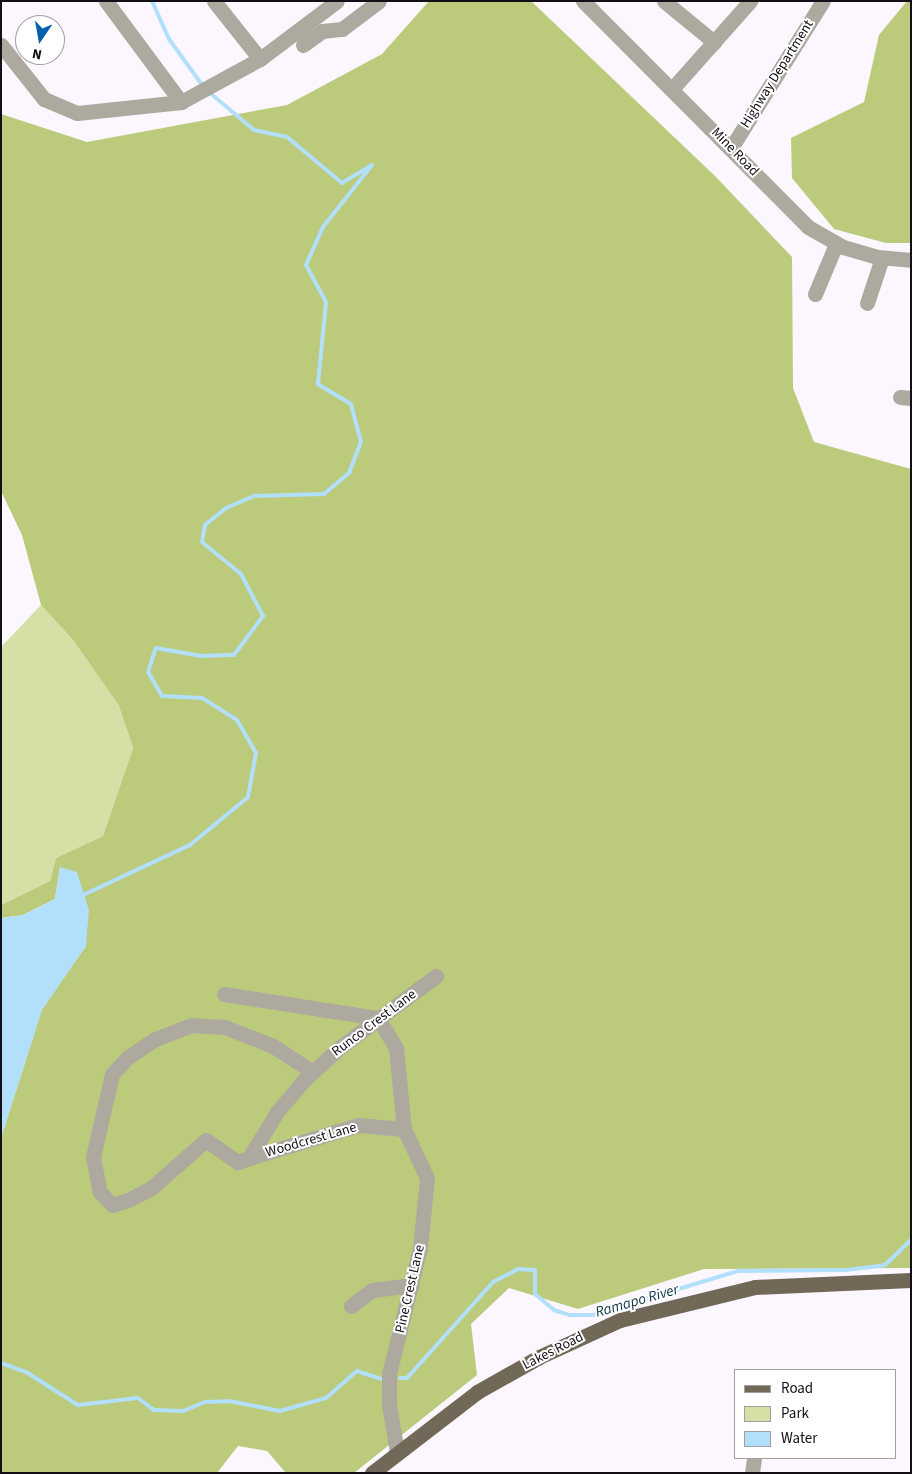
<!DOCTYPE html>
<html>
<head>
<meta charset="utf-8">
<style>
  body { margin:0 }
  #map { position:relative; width:912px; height:1474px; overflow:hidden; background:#fcf6ff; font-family:"Source Sans 3",sans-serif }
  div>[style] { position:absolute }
  .green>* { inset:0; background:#d5e0a7 }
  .forest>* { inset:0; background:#bcca7c }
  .water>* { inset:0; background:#b1dffc }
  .stream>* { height:4px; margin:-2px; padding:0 2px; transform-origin:2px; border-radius:2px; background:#b1dffc }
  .minor>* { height:15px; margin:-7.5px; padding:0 7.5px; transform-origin:7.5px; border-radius:7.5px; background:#aea99f }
  .major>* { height:15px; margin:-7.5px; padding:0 7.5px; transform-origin:7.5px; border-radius:7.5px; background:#716857 }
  span { translate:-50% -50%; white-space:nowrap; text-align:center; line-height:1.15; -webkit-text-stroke:4px #fff; paint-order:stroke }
  .street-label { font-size:14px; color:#140f16 }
  .water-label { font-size:15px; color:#103447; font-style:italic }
  .frame { position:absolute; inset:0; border:2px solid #140f16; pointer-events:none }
  .legend { position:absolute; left:734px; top:1369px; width:162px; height:90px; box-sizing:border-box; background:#fff; border:1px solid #a19fa2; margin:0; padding:6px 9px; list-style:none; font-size:15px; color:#140f16 }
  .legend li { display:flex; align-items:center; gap:10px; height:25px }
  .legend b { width:25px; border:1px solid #a19fa2 }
  .north { position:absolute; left:15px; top:15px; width:50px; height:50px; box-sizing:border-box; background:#fff; border:1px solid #a19fa2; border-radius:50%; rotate:192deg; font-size:14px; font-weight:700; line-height:20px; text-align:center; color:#140f16 }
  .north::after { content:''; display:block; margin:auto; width:18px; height:22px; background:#035fac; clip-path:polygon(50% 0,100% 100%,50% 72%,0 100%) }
</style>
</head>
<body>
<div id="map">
  <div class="green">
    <i style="clip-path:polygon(41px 605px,73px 640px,117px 702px,133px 748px,103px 836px,56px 858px,50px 881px,1px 905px,1px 647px)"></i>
  </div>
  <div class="forest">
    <i style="clip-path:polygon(429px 1px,531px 1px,715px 176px,792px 257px,793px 388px,814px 442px,911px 469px,911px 1268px,704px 1269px,578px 1309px,509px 1288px,471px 1324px,477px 1375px,354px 1473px,286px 1473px,267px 1451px,238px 1446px,217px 1473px,1px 1473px,1px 1138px,42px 1009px,86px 946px,60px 867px,55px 899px,23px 915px,1px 918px,1px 905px,50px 881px,56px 858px,103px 836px,133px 748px,118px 704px,73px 640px,41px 605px,22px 535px,1px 491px,1px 114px,87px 142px,287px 105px,382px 54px)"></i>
    <i style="clip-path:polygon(907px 1px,911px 1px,911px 243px,886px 243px,834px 229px,792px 178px,791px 138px,864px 102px,879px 35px)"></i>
  </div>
  <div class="water">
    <i style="clip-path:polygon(60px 867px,77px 872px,89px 910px,86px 946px,42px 1010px,1px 1138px,1px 918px,23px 915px,55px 899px)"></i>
  </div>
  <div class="stream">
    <i style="left:152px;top:1px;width:42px;rotate:65.9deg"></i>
    <i style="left:169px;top:39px;width:57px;rotate:54.3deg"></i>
    <i style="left:81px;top:896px;width:120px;rotate:-25.1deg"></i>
    <i style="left:190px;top:845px;width:75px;rotate:-39.6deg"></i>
    <i style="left:248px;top:797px;width:45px;rotate:-79.7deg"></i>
    <i style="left:256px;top:753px;width:38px;rotate:-120deg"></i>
    <i style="left:237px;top:720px;width:41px;rotate:-147.8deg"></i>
    <i style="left:202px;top:698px;width:40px;rotate:-177.1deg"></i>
    <i style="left:162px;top:696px;width:28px;rotate:-120deg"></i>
    <i style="left:148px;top:672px;width:25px;rotate:-72deg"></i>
    <i style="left:156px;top:648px;width:46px;rotate:10.1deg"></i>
    <i style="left:201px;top:656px;width:33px;rotate:-2deg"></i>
    <i style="left:234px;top:655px;width:49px;rotate:-53.4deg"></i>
    <i style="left:263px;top:616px;width:47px;rotate:-117.6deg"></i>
    <i style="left:241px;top:574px;width:50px;rotate:-140.6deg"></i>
    <i style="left:202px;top:542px;width:17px;rotate:-80deg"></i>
    <i style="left:205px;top:525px;width:27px;rotate:-39deg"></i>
    <i style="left:226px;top:508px;width:30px;rotate:-23deg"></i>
    <i style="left:254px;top:496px;width:70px;rotate:-1.6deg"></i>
    <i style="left:324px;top:494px;width:33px;rotate:-40deg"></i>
    <i style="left:349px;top:473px;width:33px;rotate:-69deg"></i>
    <i style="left:361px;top:442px;width:39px;rotate:-105deg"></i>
    <i style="left:351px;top:404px;width:39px;rotate:-149deg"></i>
    <i style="left:318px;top:384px;width:82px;rotate:-84.4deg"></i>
    <i style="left:326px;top:302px;width:42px;rotate:-118.4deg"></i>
    <i style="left:306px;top:265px;width:42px;rotate:-65.9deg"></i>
    <i style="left:323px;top:227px;width:79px;rotate:-51.7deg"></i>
    <i style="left:372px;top:165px;width:35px;rotate:149deg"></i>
    <i style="left:342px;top:183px;width:72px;rotate:-140.1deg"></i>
    <i style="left:287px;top:137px;width:34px;rotate:-168deg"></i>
    <i style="left:254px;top:130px;width:59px;rotate:-139.8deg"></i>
    <i style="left:1px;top:1363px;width:27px;rotate:20deg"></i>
    <i style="left:26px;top:1372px;width:62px;rotate:32.4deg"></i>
    <i style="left:78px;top:1405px;width:60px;rotate:-6.7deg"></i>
    <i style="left:138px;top:1398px;width:20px;rotate:37deg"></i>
    <i style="left:154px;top:1410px;width:29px;rotate:2deg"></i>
    <i style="left:183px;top:1411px;width:24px;rotate:-22deg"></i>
    <i style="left:205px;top:1402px;width:24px;rotate:-2deg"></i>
    <i style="left:229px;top:1401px;width:52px;rotate:11.1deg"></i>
    <i style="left:280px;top:1411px;width:48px;rotate:-15.8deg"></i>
    <i style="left:326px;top:1398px;width:41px;rotate:-41.1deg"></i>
    <i style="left:357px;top:1371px;width:26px;rotate:18deg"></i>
    <i style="left:400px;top:1378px;width:7px"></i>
    <i style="left:407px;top:1378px;width:129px;rotate:-48.1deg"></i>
    <i style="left:493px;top:1282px;width:28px;rotate:-27deg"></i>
    <i style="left:518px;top:1269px;width:17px;rotate:3deg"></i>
    <i style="left:535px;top:1270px;width:24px;rotate:90deg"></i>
    <i style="left:535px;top:1294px;width:25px;rotate:40deg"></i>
    <i style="left:554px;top:1310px;width:16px;rotate:18deg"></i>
    <i style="left:569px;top:1315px;width:24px"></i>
    <i style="left:593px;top:1315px;width:152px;rotate:-16.9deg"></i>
    <i style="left:738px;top:1271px;width:108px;rotate:-0.5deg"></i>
    <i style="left:846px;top:1270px;width:39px;rotate:-7deg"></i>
    <i style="left:885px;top:1265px;width:36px;rotate:-44deg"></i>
  </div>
  <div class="minor">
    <i style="left:106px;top:1px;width:126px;rotate:53.4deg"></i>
    <i style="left:214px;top:1px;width:74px;rotate:51.6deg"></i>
    <i style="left:260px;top:59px;width:96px;rotate:-37deg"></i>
    <i style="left:583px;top:1px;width:319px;rotate:45.1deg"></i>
    <i style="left:808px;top:227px;width:40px;rotate:29.7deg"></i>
    <i style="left:843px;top:247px;width:36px;rotate:16deg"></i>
    <i style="left:878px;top:257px;width:33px;rotate:5deg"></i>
    <i style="left:664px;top:1px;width:65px;rotate:39.4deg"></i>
    <i style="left:1px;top:45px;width:69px;rotate:51.5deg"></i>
    <i style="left:44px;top:99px;width:36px;rotate:23deg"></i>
    <i style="left:77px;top:113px;width:105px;rotate:-6deg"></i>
    <i style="left:181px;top:102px;width:90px;rotate:-28.6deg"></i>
    <i style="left:303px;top:45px;width:24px;rotate:-36deg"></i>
    <i style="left:322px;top:31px;width:20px;rotate:-6deg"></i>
    <i style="left:342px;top:29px;width:46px;rotate:-37.1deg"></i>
    <i style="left:672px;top:89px;width:118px;rotate:-48.4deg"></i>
    <i style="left:731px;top:148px;width:173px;rotate:-58deg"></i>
    <i style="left:815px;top:294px;width:54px;rotate:-67.2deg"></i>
    <i style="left:867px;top:303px;width:47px;rotate:-71.6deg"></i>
    <i style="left:900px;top:397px;width:11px;rotate:5deg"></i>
    <i style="left:224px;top:994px;width:156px;rotate:8.9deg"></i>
    <i style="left:378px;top:1018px;width:35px;rotate:59deg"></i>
    <i style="left:396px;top:1048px;width:81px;rotate:84.4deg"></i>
    <i style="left:404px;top:1129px;width:54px;rotate:64.9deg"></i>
    <i style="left:427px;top:1178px;width:70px;rotate:95.7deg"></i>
    <i style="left:420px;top:1248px;width:130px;rotate:103.8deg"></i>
    <i style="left:389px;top:1374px;width:31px;rotate:90deg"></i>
    <i style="left:389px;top:1405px;width:48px;rotate:80.3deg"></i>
    <i style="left:313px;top:1072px;width:48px;rotate:-147deg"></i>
    <i style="left:273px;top:1046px;width:52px;rotate:-158.4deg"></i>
    <i style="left:225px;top:1027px;width:33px;rotate:-177deg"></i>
    <i style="left:192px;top:1025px;width:40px;rotate:159deg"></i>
    <i style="left:155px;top:1039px;width:32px;rotate:146deg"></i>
    <i style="left:128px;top:1057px;width:23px;rotate:133deg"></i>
    <i style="left:112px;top:1074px;width:85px;rotate:102.9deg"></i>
    <i style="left:93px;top:1157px;width:36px;rotate:79deg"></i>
    <i style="left:100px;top:1192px;width:18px;rotate:47deg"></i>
    <i style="left:112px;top:1205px;width:19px;rotate:-18deg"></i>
    <i style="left:130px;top:1199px;width:22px;rotate:-27deg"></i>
    <i style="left:150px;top:1189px;width:74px;rotate:-41.2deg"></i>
    <i style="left:206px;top:1140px;width:39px;rotate:35deg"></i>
    <i style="left:238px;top:1162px;width:12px;rotate:-20deg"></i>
    <i style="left:249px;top:1158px;width:54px;rotate:-58.7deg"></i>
    <i style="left:277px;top:1112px;width:42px;rotate:-49.8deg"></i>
    <i style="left:304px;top:1080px;width:47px;rotate:-42.4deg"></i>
    <i style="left:339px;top:1048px;width:121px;rotate:-36.6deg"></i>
    <i style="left:249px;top:1158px;width:114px;rotate:-16.8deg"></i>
    <i style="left:358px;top:1125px;width:46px;rotate:5deg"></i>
    <i style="left:351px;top:1306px;width:26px;rotate:-37deg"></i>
    <i style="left:372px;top:1290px;width:40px;rotate:-7.1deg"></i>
    <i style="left:752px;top:1473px;width:15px;rotate:-82deg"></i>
  </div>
  <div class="major">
    <i style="left:372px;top:1473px;width:133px;rotate:-37.6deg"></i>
    <i style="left:477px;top:1392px;width:71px;rotate:-29.4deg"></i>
    <i style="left:539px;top:1357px;width:89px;rotate:-24.6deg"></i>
    <i style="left:620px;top:1320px;width:139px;rotate:-13.7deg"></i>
    <i style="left:755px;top:1287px;width:156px;rotate:-2.6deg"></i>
  </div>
  <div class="street-label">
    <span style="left:777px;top:74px;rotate:-58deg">Highway Department</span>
    <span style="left:735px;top:152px;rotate:46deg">Mine Road</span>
    <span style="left:374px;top:1023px;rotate:-37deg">Runco Crest Lane</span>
    <span style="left:311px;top:1140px;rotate:-16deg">Woodcrest Lane</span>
    <span style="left:410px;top:1289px;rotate:-77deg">Pine Crest Lane</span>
    <span style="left:553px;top:1351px;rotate:-27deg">Lakes Road</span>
  </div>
  <div class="water-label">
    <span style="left:637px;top:1301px;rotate:-16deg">Ramapo River</span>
  </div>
  <div class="frame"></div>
  <ul class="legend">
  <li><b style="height:6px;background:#716857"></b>Road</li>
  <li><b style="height:14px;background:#d5e0a7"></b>Park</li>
  <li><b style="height:14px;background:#b1dffc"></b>Water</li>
  </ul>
  <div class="north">N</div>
</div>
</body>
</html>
